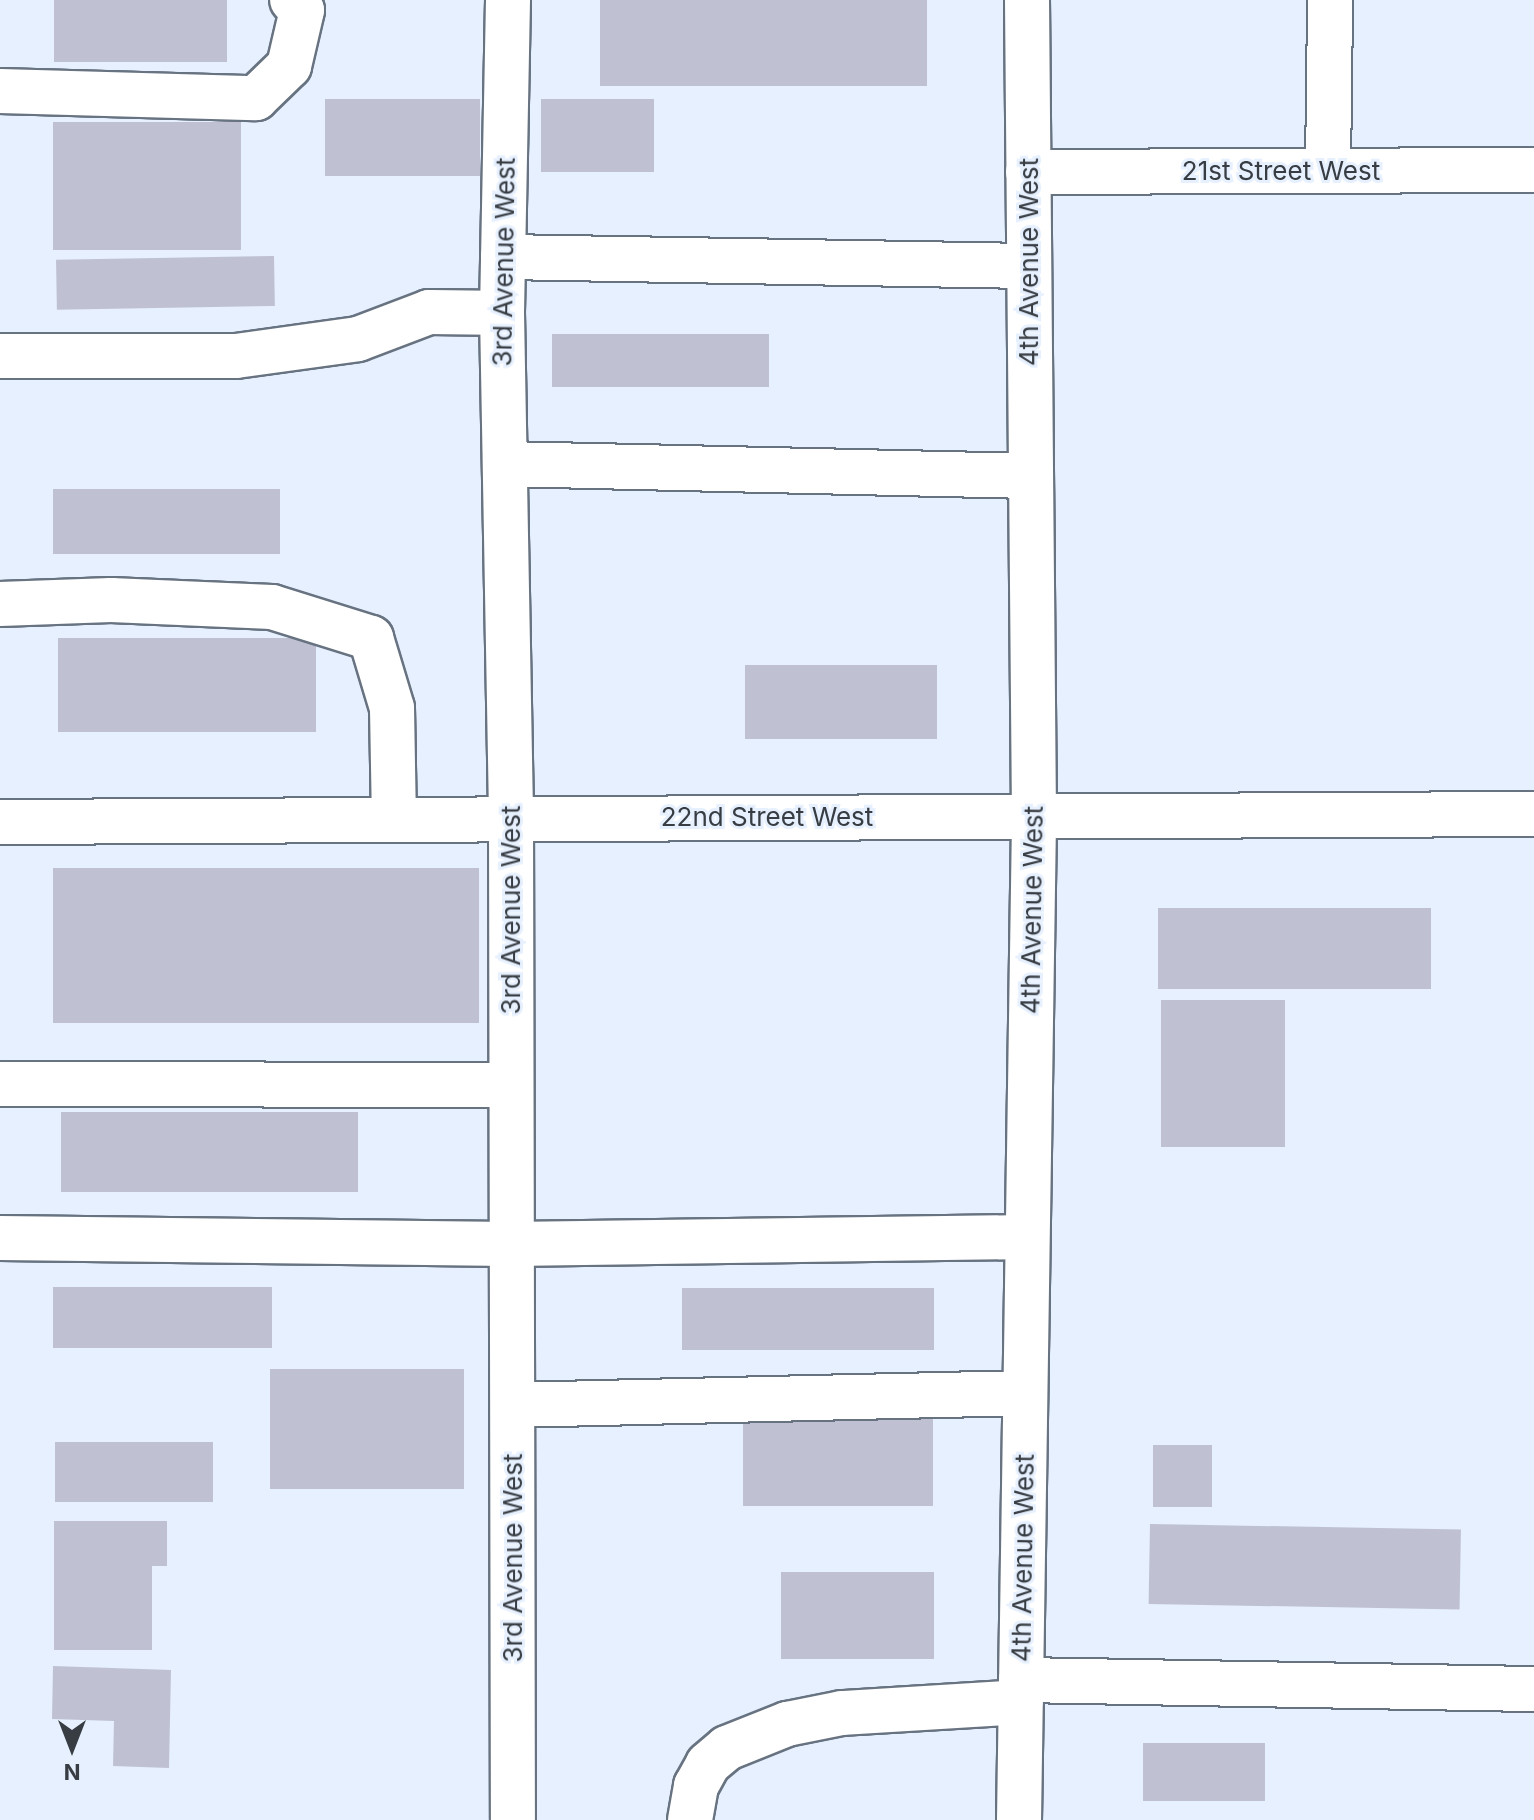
<!DOCTYPE html>
<html>
<head>
<meta charset="utf-8">
<style>
  body { margin:0 }
  #map { position:relative; width:1534px; height:1820px; overflow:hidden; background:#e6f0fe; font-family:Inter,sans-serif }
  div>[style] { position:absolute }
  .building>* { inset:0; background:#bfc1d3; transform-origin:0 0 }
  .roads { filter:drop-shadow(2px 0 #687381) drop-shadow(-2px 0 #687381) drop-shadow(0 2px #687381) drop-shadow(0 -2px #687381) }
  .minor>* { height:44px; margin:-22px; padding:0 22px; transform-origin:22px; border-radius:22px; background:#fff }
  span { translate:-50% -50%; white-space:nowrap; text-align:center; line-height:1.15; -webkit-text-stroke:6px #e6f0fe; paint-order:stroke }
  .street-label { font-size:26px; color:#383d43 }
  .north { position:absolute; left:32px; top:1708px; width:80px; height:80px; -webkit-text-stroke:6px #e6f0fe; paint-order:stroke; rotate:180deg; font-size:22px; font-weight:700; line-height:32px; text-align:center; color:#383d43 }
  .north::after { content:''; display:block; margin:auto; width:28px; height:36px; background:#383d43; clip-path:polygon(50% 0,100% 100%,50% 72%,0 100%) }
</style>
</head>
<body>
<div id="map">
  <div class="building">
    <i style="left:54px;top:0;width:173px;height:62px"></i>
    <i style="left:600px;top:0;width:327px;height:86px"></i>
    <i style="left:325px;top:99px;width:155px;height:77px"></i>
    <i style="left:541px;top:99px;width:113px;height:73px"></i>
    <i style="left:241px;top:122px;width:128px;height:188px;rotate:90deg"></i>
    <i style="left:274px;top:256px;width:50px;height:218px;rotate:89deg"></i>
    <i style="left:552px;top:334px;width:217px;height:53px"></i>
    <i style="left:53px;top:489px;width:227px;height:65px"></i>
    <i style="left:58px;top:638px;width:258px;height:94px"></i>
    <i style="left:745px;top:665px;width:192px;height:74px"></i>
    <i style="left:53px;top:868px;width:426px;height:155px"></i>
    <i style="left:1158px;top:908px;width:273px;height:81px"></i>
    <i style="left:1161px;top:1000px;width:124px;height:147px"></i>
    <i style="left:61px;top:1112px;width:297px;height:80px"></i>
    <i style="left:53px;top:1287px;width:219px;height:61px"></i>
    <i style="left:682px;top:1288px;width:252px;height:62px"></i>
    <i style="left:270px;top:1369px;width:194px;height:120px"></i>
    <i style="left:743px;top:1419px;width:190px;height:87px"></i>
    <i style="left:55px;top:1442px;width:158px;height:60px"></i>
    <i style="left:1153px;top:1445px;width:59px;height:62px"></i>
    <i style="clip-path:polygon(54px 1521px,167px 1521px,167px 1566px,152px 1566px,152px 1650px,54px 1650px)"></i>
    <i style="left:1150px;top:1524px;width:311px;height:80px;rotate:1deg"></i>
    <i style="left:781px;top:1572px;width:153px;height:87px"></i>
    <i style="clip-path:polygon(53px 1666px,171px 1670px,169px 1768px,113px 1766px,114px 1721px,52px 1719px)"></i>
    <i style="left:1143px;top:1743px;width:122px;height:58px"></i>
  </div>
  <div class="roads">
    <div class="minor">
      <i style="left:508px;top:0;width:313px;rotate:91.1deg"></i>
      <i style="left:502px;top:313px;width:503px;rotate:88.97deg"></i>
      <i style="left:511px;top:816px;width:1004px;rotate:89.89deg"></i>
      <i style="left:0;top:91px;width:256px;rotate:1.6deg"></i>
      <i style="left:256px;top:98px;width:46px;rotate:-44.1deg"></i>
      <i style="left:289px;top:66px;width:57px;rotate:-76.9deg"></i>
      <i style="left:302px;top:10px;width:14px;rotate:-135deg"></i>
      <i style="left:1328px;top:170px;width:170px;rotate:-89.3deg"></i>
      <i style="left:1028px;top:172px;width:506px;rotate:-0.23deg"></i>
      <i style="left:503px;top:257px;width:526px;rotate:0.98deg"></i>
      <i style="left:0;top:356px;width:236px"></i>
      <i style="left:236px;top:356px;width:123px;rotate:-7.9deg"></i>
      <i style="left:358px;top:339px;width:76px;rotate:-20.8deg"></i>
      <i style="left:429px;top:312px;width:73px;rotate:0.8deg"></i>
      <i style="left:505px;top:464px;width:525px;rotate:1.31deg"></i>
      <i style="left:0;top:604px;width:111px;rotate:-2.1deg"></i>
      <i style="left:111px;top:600px;width:161px;rotate:2.5deg"></i>
      <i style="left:272px;top:607px;width:104px;rotate:17.4deg"></i>
      <i style="left:371px;top:638px;width:73px;rotate:73.3deg"></i>
      <i style="left:392px;top:708px;width:110px;rotate:89deg"></i>
      <i style="left:0;top:822px;width:1534px;rotate:-0.3deg"></i>
      <i style="left:0;top:1084px;width:511px;rotate:0.11deg"></i>
      <i style="left:0;top:1238px;width:511px;rotate:0.67deg"></i>
      <i style="left:511px;top:1244px;width:516px;rotate:-0.78deg"></i>
      <i style="left:513px;top:1405px;width:512px;rotate:-1.34deg"></i>
      <i style="left:1021px;top:1680px;width:513px;rotate:1.01deg"></i>
      <i style="left:690px;top:1820px;width:35px;rotate:-80deg"></i>
      <i style="left:696px;top:1786px;width:25px;rotate:-61deg"></i>
      <i style="left:708px;top:1764px;width:25px;rotate:-40deg"></i>
      <i style="left:727px;top:1748px;width:65px;rotate:-21.8deg"></i>
      <i style="left:787px;top:1724px;width:56px;rotate:-11.3deg"></i>
      <i style="left:842px;top:1713px;width:179px;rotate:-3.5deg"></i>
      <i style="left:1019px;top:1820px;width:1002px;rotate:-89.14deg"></i>
      <i style="left:1034px;top:818px;width:818px;rotate:-90.49deg"></i>
    </div>
  </div>
  <div class="street-label">
    <span style="left:1281px;top:171px">21st Street West</span>
    <span style="left:504px;top:262px;rotate:-89deg">3rd Avenue West</span>
    <span style="left:1029px;top:262px;rotate:-90deg">4th Avenue West</span>
    <span style="left:767px;top:817px">22nd Street West</span>
    <span style="left:511px;top:910px;rotate:-90deg">3rd Avenue West</span>
    <span style="left:1032px;top:910px;rotate:-89deg">4th Avenue West</span>
    <span style="left:513px;top:1558px;rotate:-90deg">3rd Avenue West</span>
    <span style="left:1023px;top:1558px;rotate:-89deg">4th Avenue West</span>
  </div>
  <div class="north">N</div>
</div>
</body>
</html>
